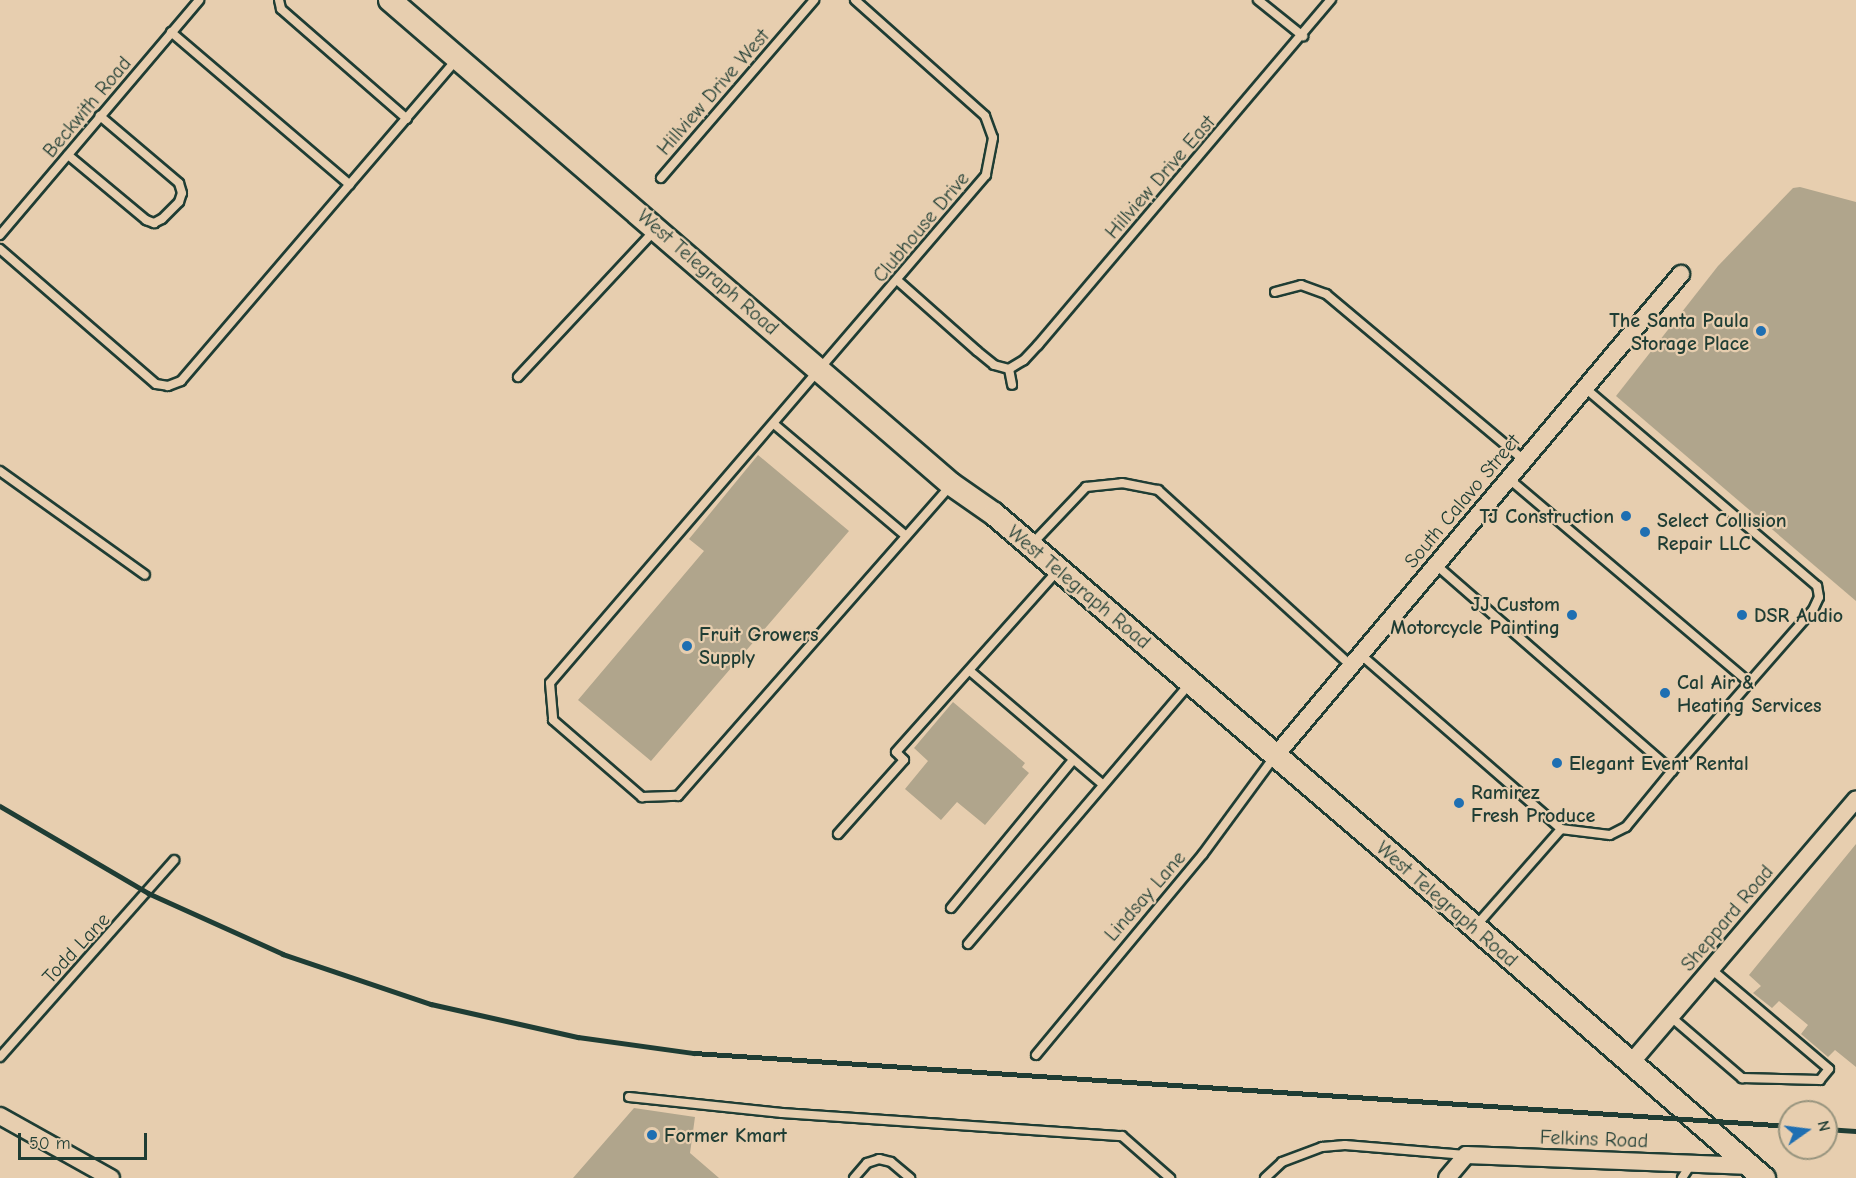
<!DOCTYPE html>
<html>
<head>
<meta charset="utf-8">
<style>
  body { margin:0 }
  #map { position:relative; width:1856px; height:1178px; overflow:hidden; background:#e7ceaf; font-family:"Comic Neue",sans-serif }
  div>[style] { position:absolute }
  .building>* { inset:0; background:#b0a58c }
  .roads { filter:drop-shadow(2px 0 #1f3d34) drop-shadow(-2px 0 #1f3d34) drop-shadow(0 2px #1f3d34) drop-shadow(0 -2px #1f3d34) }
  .lane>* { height:8px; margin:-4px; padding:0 4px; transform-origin:4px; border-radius:4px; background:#e7ceaf }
  .street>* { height:16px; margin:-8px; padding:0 8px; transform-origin:8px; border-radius:8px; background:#e7ceaf }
  .secondary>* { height:22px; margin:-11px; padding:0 11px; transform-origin:11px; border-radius:11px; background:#e7ceaf }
  .rail>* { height:4.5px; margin:-2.25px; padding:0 2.25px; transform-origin:2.25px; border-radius:2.25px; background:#1f3d34 }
  .dots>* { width:16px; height:16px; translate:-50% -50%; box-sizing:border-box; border:3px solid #e7ceaf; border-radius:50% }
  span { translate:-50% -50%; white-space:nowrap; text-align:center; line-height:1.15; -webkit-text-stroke:4.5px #e7ceaf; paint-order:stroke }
  .street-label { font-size:20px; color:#1f3d34 }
  .poi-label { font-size:20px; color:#1f3d34; font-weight:700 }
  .right { translate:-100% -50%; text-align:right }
  .left { translate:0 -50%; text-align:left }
  .north { position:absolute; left:1778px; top:1100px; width:60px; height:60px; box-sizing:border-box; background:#e7ceaf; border:2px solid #97947e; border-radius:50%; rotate:76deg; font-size:16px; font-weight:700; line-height:24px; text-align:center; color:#1f3d34 }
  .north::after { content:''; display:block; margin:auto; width:21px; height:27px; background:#1f6fb2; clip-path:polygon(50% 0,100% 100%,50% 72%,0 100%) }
  .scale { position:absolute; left:18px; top:1133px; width:129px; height:27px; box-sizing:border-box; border:3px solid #1f3d34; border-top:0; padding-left:8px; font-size:18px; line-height:21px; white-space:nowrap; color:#1f3d34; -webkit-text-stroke:4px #e7ceaf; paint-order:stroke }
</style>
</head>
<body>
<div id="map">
  <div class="building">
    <i style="clip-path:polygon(1800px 187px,1856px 202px,1856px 601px,1616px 396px,1718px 266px,1793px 188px)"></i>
    <i style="clip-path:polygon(758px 455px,849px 531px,651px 761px,578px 700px,704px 551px,689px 539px)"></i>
    <i style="clip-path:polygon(953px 702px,1025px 763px,1022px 767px,1029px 773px,985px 825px,957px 802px,941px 820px,905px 789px,928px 761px,914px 748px)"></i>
    <i style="clip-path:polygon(1856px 844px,1856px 1067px,1835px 1050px,1828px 1057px,1801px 1034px,1808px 1025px,1779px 1001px,1772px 1008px,1753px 993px,1761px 986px,1749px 975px)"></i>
    <i style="clip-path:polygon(634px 1108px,695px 1117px,690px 1153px,719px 1178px,573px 1178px)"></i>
  </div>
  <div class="roads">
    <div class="lane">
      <i style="left:279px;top:0;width:9px;rotate:77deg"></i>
      <i style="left:281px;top:9px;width:167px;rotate:41.1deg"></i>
      <i style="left:855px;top:0;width:174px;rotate:41.7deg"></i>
      <i style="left:985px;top:116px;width:23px;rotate:70deg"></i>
      <i style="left:993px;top:138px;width:38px;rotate:101deg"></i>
      <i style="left:986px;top:175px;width:669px;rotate:130.64deg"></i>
      <i style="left:550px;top:683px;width:37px;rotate:85deg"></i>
      <i style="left:553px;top:720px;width:118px;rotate:40.9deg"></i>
      <i style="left:642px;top:797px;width:36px;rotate:-2deg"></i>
      <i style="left:678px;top:796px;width:412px;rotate:-48.7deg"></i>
      <i style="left:1258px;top:0;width:58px;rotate:38.7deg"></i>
      <i style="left:171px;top:32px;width:235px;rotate:40.5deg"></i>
      <i style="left:68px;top:155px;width:102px;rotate:39.8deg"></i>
      <i style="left:146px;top:220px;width:9px;rotate:21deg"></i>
      <i style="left:154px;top:223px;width:9px;rotate:-27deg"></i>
      <i style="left:162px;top:219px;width:24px;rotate:-45deg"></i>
      <i style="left:179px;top:202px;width:9px;rotate:-72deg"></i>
      <i style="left:182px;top:193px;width:10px;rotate:-107deg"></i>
      <i style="left:179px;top:183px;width:104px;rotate:-139.7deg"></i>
      <i style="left:661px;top:178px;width:235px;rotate:-49.3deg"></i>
      <i style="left:0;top:235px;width:308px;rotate:-49.7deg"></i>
      <i style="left:0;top:249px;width:206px;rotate:40.9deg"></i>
      <i style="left:156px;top:384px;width:12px;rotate:9deg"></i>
      <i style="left:168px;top:386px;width:14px;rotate:-21deg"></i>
      <i style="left:181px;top:381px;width:424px;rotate:-49.4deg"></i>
      <i style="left:897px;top:280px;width:107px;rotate:41.6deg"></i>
      <i style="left:977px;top:351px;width:22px;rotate:39deg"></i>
      <i style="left:994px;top:365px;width:16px;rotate:15deg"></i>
      <i style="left:1275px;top:292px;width:27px;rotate:-15deg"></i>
      <i style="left:1301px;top:285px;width:27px;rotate:20deg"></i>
      <i style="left:1326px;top:294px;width:258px;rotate:40deg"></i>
      <i style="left:1009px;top:369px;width:17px;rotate:-31deg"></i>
      <i style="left:1024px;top:360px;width:21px;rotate:-47deg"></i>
      <i style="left:1038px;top:345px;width:453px;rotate:-49.7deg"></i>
      <i style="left:1009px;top:369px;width:16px;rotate:79deg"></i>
      <i style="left:518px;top:377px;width:201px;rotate:-47deg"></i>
      <i style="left:774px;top:424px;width:173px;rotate:40.3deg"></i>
      <i style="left:0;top:471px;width:178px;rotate:35.6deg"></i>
      <i style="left:1508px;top:478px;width:317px;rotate:40.3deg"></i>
      <i style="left:1031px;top:545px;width:80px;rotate:-46.5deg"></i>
      <i style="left:1086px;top:487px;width:36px;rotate:-6deg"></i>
      <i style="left:1122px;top:483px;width:37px;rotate:11deg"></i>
      <i style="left:1158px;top:490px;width:260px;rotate:42.3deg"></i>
      <i style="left:1435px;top:564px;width:315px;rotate:41.1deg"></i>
      <i style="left:1672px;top:771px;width:214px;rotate:-48.8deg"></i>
      <i style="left:1813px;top:610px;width:14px;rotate:-65deg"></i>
      <i style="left:1819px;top:597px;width:11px;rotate:-100deg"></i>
      <i style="left:1817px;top:586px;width:305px;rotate:-139.5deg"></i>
      <i style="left:1360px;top:654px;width:267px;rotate:41deg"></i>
      <i style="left:1561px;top:829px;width:49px;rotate:7deg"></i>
      <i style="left:1610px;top:835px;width:18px;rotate:-27deg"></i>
      <i style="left:1626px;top:827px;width:72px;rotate:-50.6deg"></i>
      <i style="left:970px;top:671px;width:172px;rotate:40.5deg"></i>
      <i style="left:838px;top:834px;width:99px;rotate:-48.3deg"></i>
      <i style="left:904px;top:760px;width:11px;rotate:-135deg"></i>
      <i style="left:896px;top:752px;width:244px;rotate:-48.3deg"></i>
      <i style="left:951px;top:908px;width:192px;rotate:-50.5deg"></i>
      <i style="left:1475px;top:927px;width:130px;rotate:-48.7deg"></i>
      <i style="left:968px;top:944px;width:343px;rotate:-49.6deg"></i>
      <i style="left:1671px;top:1017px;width:94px;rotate:40.7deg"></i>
      <i style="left:1742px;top:1078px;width:78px;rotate:1.5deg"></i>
      <i style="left:1820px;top:1080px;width:14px;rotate:-51deg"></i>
      <i style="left:1829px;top:1069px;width:155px;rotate:-139.7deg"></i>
      <i style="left:1036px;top:1055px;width:261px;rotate:-50.3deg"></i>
      <i style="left:1203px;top:854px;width:122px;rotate:-53.7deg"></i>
      <i style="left:0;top:1057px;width:263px;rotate:-48.5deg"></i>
      <i style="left:629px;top:1097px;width:154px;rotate:6deg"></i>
      <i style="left:782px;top:1113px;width:341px;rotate:3.9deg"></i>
      <i style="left:1122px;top:1136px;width:64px;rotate:41.2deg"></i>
      <i style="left:854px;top:1178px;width:20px;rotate:-49deg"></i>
      <i style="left:867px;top:1163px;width:13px;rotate:-18deg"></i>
      <i style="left:879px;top:1159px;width:12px;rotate:14deg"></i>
      <i style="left:891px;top:1162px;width:25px;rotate:40deg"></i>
      <i style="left:1265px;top:1178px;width:23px;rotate:-43deg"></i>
      <i style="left:1282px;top:1162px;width:43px;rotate:-20.6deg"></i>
      <i style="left:1322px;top:1147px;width:23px;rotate:-5deg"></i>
      <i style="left:1345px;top:1145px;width:121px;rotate:4.7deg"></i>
      <i style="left:1682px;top:1178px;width:17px;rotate:-57deg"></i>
    </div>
    <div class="street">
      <i style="left:1276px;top:755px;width:629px;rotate:-49.9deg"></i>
      <i style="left:1630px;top:1064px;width:348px;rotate:-49.5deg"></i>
      <i style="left:0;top:1116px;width:127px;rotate:29.2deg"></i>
      <i style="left:1447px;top:1178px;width:30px;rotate:-50deg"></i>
      <i style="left:1466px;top:1155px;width:285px;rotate:2.2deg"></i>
    </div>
    <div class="secondary">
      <i style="left:390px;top:0;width:741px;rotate:40.79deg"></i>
      <i style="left:951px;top:484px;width:52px;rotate:34.9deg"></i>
      <i style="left:994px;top:514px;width:524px;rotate:40.59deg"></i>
      <i style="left:1392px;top:855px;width:493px;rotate:41deg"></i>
    </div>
  </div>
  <div class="rail">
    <i style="left:0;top:806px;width:172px;rotate:30.4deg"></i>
    <i style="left:148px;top:893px;width:148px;rotate:24.3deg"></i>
    <i style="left:283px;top:954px;width:156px;rotate:18.7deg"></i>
    <i style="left:431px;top:1004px;width:151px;rotate:12.7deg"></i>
    <i style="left:578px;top:1037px;width:117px;rotate:7.9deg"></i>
    <i style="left:694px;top:1053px;width:1098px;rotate:3.81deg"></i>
    <i style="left:1826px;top:1129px;width:30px;rotate:4deg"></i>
  </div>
  <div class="dots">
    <i style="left:1761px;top:331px;background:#1f6fb2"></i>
    <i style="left:1626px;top:516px;background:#1f6fb2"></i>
    <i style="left:1645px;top:532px;background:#1f6fb2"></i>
    <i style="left:1572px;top:615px;background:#1f6fb2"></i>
    <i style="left:1742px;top:615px;background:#1f6fb2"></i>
    <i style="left:687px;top:646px;background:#1f6fb2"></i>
    <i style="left:1665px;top:693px;background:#1f6fb2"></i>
    <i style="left:1557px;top:763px;background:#1f6fb2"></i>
    <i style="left:1459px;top:803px;background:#1f6fb2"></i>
    <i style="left:652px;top:1135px;background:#1f6fb2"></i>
  </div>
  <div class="street-label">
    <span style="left:713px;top:92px;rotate:-49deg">Hillview Drive West</span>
    <span style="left:87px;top:107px;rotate:-50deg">Beckwith Road</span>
    <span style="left:1160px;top:177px;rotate:-49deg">Hillview Drive East</span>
    <span style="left:921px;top:227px;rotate:-50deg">Clubhouse Drive</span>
    <span style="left:708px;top:272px;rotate:41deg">West Telegraph Road</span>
    <span style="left:1462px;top:501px;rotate:-50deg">South Calavo Street</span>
    <span style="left:1079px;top:587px;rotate:40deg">West Telegraph Road</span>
    <span style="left:1145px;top:896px;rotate:-49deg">Lindsay Lane</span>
    <span style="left:1447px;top:904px;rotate:41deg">West Telegraph Road</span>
    <span style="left:1727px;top:918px;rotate:-50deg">Sheppard Road</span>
    <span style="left:76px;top:948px;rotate:-47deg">Todd Lane</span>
    <span style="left:1594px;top:1139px;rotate:2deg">Felkins Road</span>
  </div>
  <div class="poi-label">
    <span class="right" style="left:1749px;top:332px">The Santa Paula<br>Storage Place</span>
    <span class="right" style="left:1614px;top:516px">TJ Construction</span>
    <span class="left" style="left:1657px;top:532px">Select Collision<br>Repair LLC</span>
    <span class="right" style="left:1560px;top:616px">JJ Custom<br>Motorcycle Painting</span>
    <span class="left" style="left:1754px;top:615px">DSR Audio</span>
    <span class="left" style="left:699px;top:646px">Fruit Growers<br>Supply</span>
    <span class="left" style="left:1677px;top:694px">Cal Air &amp;<br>Heating Services</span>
    <span class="left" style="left:1569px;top:763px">Elegant Event Rental</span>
    <span class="left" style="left:1471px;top:804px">Ramirez<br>Fresh Produce</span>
    <span class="left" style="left:664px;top:1135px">Former Kmart</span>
  </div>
  <div class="north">N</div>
  <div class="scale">50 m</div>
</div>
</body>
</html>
